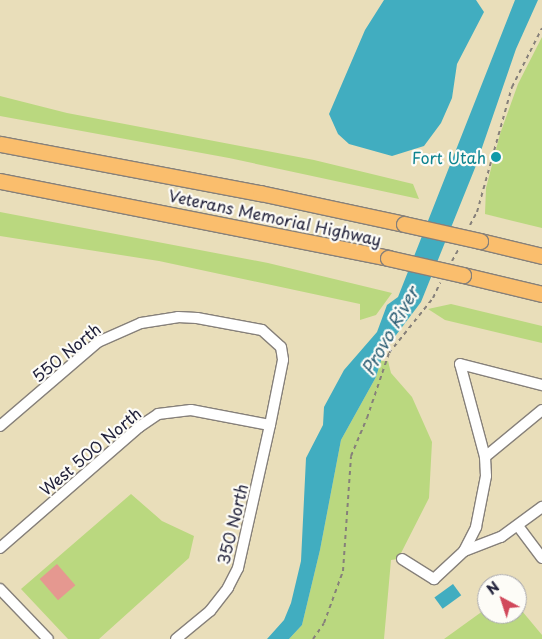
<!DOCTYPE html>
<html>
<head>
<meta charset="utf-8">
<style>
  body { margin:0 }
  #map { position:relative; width:542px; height:639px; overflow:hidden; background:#e9deba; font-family:"Playpen Sans",sans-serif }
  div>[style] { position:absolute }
  .green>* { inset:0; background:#bad87f }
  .water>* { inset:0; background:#41adc0; transform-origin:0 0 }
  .building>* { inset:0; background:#e59890; transform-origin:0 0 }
  .path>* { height:2px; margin-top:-1px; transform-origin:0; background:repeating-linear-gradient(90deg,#86807a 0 4px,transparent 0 8px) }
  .roads { filter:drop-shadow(1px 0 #86807a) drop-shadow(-1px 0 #86807a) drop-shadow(0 1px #86807a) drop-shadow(0 -1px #86807a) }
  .minor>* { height:10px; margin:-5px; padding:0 5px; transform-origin:5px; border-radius:5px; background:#fff }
  .highway>* { height:15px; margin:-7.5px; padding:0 7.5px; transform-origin:7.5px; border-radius:7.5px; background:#fabe6d }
  .bridges { filter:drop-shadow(1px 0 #86807a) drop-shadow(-1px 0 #86807a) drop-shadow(0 1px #86807a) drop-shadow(0 -1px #86807a) }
  .highway-bridge>* { height:15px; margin:-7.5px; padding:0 7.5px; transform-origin:7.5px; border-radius:7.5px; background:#fabe6d }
  .dots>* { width:14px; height:14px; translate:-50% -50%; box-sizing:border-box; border:2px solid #fdfcf7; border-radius:50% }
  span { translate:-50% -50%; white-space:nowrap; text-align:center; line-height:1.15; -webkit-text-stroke:4.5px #fdfcf7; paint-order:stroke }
  .culture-label { font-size:16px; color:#0d838f }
  .right { translate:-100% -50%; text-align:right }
  .street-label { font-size:16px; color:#22223b }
  .water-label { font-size:18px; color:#306177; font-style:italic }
  .north { position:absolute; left:477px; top:574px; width:50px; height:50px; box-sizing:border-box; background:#fdfcf7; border:1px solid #a5a5ac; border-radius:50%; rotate:320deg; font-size:14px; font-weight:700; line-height:20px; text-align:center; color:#22223b }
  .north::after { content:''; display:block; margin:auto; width:18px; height:22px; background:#d1495b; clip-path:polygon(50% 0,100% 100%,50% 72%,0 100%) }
</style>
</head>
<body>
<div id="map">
  <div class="green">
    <i style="clip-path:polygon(542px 37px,542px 228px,485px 214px,486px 188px,500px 134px,518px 84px)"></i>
    <i style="clip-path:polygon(0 96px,67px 113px,314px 160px,413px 184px,419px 199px,229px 158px,0 116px)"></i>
    <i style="clip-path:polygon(0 212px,268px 263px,392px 293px,376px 315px,360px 320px,360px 304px,159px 261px,0 236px)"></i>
    <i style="clip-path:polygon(451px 304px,542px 326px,542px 343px,445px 320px,428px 309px)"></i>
    <i style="clip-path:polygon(381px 361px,388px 361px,391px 373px,412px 397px,432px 442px,429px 498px,398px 559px,391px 560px,384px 639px,289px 639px,302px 625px,320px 550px,341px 440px,376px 377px)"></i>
    <i style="clip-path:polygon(131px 494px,162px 521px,194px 536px,189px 558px,99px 639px,68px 639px,21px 589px)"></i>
    <i style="clip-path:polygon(517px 605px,542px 635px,542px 639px,444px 639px,487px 608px,487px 614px,517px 614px)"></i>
  </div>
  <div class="water">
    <i style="clip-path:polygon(384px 0,476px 0,484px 12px,457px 64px,452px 98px,441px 123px,424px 146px,392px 156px,349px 144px,338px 134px,329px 114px,365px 30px)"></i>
    <i style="clip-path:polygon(515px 0,538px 0,516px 49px,475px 168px,421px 302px,384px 351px,376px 377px,341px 440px,320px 550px,302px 625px,289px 639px,267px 639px,284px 620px,291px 603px,301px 561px,306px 458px,323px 425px,324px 407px,344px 370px,377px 332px,387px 305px,398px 297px)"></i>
    <i style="left:453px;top:584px;width:14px;height:23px;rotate:54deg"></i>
  </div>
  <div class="building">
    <i style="left:57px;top:564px;width:28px;height:23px;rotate:49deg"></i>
  </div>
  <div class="path">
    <i style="left:470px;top:225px;width:15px;rotate:-62deg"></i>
    <i style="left:477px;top:212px;width:130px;rotate:-74.4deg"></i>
    <i style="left:512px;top:87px;width:66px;rotate:-63deg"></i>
    <i style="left:452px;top:261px;width:13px;rotate:-61deg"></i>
    <i style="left:313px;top:639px;width:19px;rotate:-55deg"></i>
    <i style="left:324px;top:623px;width:55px;rotate:-69.9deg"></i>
    <i style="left:343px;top:571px;width:115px;rotate:-86deg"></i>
    <i style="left:351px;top:456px;width:41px;rotate:-67.2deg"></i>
    <i style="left:367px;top:418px;width:69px;rotate:-71.3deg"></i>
    <i style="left:389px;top:353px;width:70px;rotate:-51.3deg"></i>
    <i style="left:433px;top:298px;width:17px;rotate:-65deg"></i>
  </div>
  <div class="roads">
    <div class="minor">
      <i style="left:0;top:426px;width:129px;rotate:-40.6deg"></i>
      <i style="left:98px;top:342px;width:47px;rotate:-23.8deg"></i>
      <i style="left:141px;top:323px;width:37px;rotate:-9deg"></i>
      <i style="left:178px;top:317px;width:19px;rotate:3deg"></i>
      <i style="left:197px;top:318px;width:66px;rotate:10.5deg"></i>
      <i style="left:262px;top:330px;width:25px;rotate:42deg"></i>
      <i style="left:281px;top:347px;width:13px;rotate:81deg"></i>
      <i style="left:283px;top:360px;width:66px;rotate:101.3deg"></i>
      <i style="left:270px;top:425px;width:147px;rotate:102.6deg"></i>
      <i style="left:238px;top:568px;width:22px;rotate:117deg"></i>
      <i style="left:228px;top:588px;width:29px;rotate:128deg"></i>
      <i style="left:210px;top:611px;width:44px;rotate:140.5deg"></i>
      <i style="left:485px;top:457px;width:74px;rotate:-39.5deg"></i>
      <i style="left:518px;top:526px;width:40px;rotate:53deg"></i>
      <i style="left:0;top:548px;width:184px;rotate:-41deg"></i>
      <i style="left:139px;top:427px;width:23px;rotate:-34deg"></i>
      <i style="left:158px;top:414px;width:33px;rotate:-7deg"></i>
      <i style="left:191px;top:410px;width:80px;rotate:10.8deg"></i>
      <i style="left:464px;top:551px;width:27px;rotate:-63deg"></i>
      <i style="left:476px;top:527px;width:52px;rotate:-78.9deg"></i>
      <i style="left:486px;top:476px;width:19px;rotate:-93deg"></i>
      <i style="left:485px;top:457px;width:96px;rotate:-105deg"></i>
      <i style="left:460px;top:364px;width:85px;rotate:14.4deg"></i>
      <i style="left:402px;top:559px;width:38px;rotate:32deg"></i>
      <i style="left:434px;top:579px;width:41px;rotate:-43deg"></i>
      <i style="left:464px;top:551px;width:40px;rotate:-21deg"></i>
      <i style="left:501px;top:537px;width:51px;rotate:-36.2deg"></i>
      <i style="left:0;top:589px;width:69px;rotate:46.2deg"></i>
    </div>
    <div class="highway">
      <i style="left:0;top:144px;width:265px;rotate:10.7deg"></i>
      <i style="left:260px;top:193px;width:147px;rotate:12.1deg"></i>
      <i style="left:0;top:181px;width:396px;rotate:11.2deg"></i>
      <i style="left:480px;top:241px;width:64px;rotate:13.6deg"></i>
      <i style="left:463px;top:275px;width:81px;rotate:13.5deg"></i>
    </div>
  </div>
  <div class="bridges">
    <div class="highway-bridge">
      <i style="left:404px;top:224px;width:78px;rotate:12.6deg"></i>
      <i style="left:388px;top:258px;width:77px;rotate:12.8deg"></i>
    </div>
  </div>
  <div class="dots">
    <i style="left:496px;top:157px;background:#0f9aa8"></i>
  </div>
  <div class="culture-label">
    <span class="right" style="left:486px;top:157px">Fort Utah</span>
  </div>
  <div class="street-label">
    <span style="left:275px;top:217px;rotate:12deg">Veterans Memorial Highway</span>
    <span style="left:66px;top:352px;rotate:-39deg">550 North</span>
    <span style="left:90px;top:451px;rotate:-40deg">West 500 North</span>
    <span style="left:232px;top:524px;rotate:-76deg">350 North</span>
  </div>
  <div class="water-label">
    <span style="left:390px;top:331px;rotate:-61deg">Provo River</span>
  </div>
  <div class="north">N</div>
</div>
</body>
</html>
